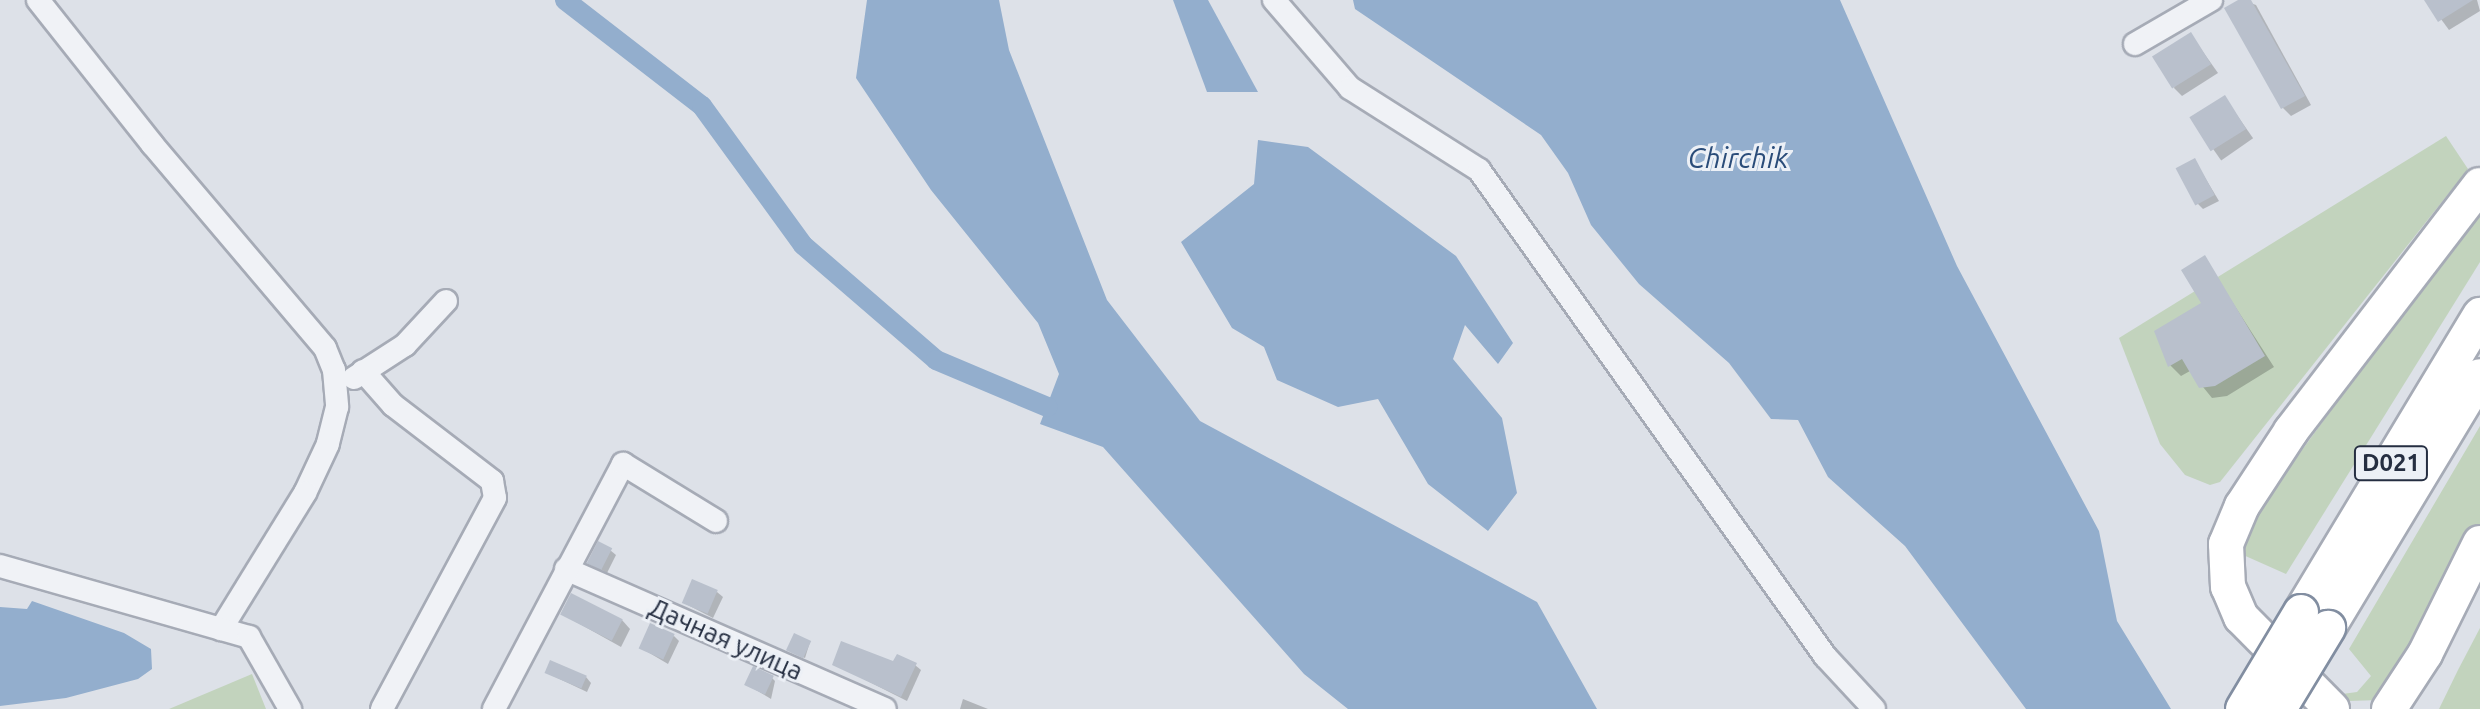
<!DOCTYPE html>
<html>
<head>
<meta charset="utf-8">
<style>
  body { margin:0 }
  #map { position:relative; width:2480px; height:709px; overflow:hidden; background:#dde1e8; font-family:Ubuntu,sans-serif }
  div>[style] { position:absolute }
  .green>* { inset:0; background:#c2d3bd }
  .water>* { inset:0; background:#93aecd }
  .shadow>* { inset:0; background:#0003; transform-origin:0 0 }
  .canal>* { height:20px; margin:-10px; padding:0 10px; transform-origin:10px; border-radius:10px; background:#93aecd }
  .building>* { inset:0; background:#b9c0cc; transform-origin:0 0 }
  .roads { filter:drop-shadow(2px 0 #a6abb6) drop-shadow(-2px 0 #a6abb6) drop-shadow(0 2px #a6abb6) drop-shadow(0 -2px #a6abb6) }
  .minor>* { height:22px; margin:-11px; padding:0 11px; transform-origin:11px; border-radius:11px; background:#f0f2f6 }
  .highway>* { height:34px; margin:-17px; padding:0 17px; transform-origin:17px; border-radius:17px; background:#fff }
  .bridges { filter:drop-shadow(2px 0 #828ea1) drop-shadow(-2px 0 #828ea1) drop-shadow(0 2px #828ea1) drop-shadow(0 -2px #828ea1) }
  .highway-bridge>* { height:34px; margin:-17px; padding:0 17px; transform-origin:17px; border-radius:17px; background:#fff }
  span { translate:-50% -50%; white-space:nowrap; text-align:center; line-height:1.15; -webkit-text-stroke:6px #ecf0f6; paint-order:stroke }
  .shield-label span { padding:2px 6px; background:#ecf0f6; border:2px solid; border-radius:6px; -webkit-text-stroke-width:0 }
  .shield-label { font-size:24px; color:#252e41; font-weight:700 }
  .street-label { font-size:26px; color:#252e41 }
  .water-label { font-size:28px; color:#2a4c79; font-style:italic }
</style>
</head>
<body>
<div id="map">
  <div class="green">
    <i style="clip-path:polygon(2446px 136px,2468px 169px,2220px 482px,2210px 485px,2185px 475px,2160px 444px,2119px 338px)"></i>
    <i style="clip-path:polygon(2480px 207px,2480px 262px,2286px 574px,2241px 554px,2242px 537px,2258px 510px)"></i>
    <i style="clip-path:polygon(2480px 426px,2480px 524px,2434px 621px,2380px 700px,2348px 701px,2335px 695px,2357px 692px,2371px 676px,2349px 649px)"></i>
    <i style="clip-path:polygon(2480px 628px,2480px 709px,2439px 709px,2458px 670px)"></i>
    <i style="clip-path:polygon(252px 674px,266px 709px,169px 709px)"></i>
  </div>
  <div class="water">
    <i style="clip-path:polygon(867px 0,999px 0,1009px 50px,1107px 300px,1200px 421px,1537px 602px,1597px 709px,1348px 709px,1304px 674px,1103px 447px,1040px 424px,1059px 374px,1038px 323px,931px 190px,856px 78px)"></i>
    <i style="clip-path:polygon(1173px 0,1208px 0,1258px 92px,1207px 92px)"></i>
    <i style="clip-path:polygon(1353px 0,1840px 0,1957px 266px,2099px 531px,2117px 621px,2171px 709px,2026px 709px,1905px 546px,1828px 477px,1798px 420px,1771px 419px,1729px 363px,1639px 284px,1591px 225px,1568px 173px,1541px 135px,1355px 9px)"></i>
    <i style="clip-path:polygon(1258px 140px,1308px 147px,1456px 256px,1513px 343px,1498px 364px,1465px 325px,1453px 359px,1502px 418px,1517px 493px,1488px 531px,1428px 484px,1378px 399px,1338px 407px,1277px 380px,1264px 347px,1232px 328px,1181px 242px,1254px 184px)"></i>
    <i style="clip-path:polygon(32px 601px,124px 633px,151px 649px,152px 669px,138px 679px,66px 698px,0 706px,0 607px,27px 609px)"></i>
  </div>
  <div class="shadow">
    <i style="clip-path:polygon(2242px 0,2256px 5px,2311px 105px,2291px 116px,2283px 108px)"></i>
    <i style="clip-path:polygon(2427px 0,2477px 0,2480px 11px,2449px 30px)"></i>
    <i style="clip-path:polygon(2191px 35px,2218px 73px,2182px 96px,2174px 88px)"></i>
    <i style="left:2225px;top:98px;width:49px;height:39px;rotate:55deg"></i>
    <i style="clip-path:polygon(2195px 161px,2219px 201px,2203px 209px,2198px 204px)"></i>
    <i style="clip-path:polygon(2204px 258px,2274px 367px,2227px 396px,2212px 398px,2190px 371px,2181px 376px,2170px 365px,2204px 304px)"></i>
    <i style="clip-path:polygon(610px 550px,616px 555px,607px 573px,589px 562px)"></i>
    <i style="clip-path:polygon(717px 592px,723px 597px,713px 618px,684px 603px)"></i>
    <i style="clip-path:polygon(562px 614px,622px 620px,630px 629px,621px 647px)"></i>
    <i style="clip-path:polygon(674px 636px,679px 641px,668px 664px,641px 648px)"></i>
    <i style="clip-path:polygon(810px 642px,805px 658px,791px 652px)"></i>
    <i style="clip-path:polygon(834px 664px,915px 665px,921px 670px,907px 701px)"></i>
    <i style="clip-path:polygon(547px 673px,586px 677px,591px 683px,587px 692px)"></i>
    <i style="clip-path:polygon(770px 676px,775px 681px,771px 699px,746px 684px)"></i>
    <i style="clip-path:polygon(963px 699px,988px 709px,960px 709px)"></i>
  </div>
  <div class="canal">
    <i style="left:565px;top:0;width:173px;rotate:37.7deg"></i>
    <i style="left:702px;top:106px;width:172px;rotate:54deg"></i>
    <i style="left:803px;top:245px;width:176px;rotate:40.8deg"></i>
    <i style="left:936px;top:360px;width:121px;rotate:22.9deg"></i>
  </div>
  <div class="building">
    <i style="clip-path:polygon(2238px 0,2251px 0,2305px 96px,2281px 109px,2224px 8px)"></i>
    <i style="clip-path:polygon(2424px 0,2473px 0,2438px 22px)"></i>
    <i style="left:2191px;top:32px;width:38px;height:46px;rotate:58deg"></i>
    <i style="left:2225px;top:95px;width:40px;height:42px;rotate:58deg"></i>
    <i style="left:2195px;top:158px;width:42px;height:22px;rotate:62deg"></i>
    <i style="clip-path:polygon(2205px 255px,2265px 356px,2215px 386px,2199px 388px,2182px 359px,2168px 367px,2154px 331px,2201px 303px,2181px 270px)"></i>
    <i style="left:598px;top:541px;width:16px;height:25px;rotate:27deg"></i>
    <i style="left:692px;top:579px;width:28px;height:26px;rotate:23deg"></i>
    <i style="left:571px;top:593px;width:58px;height:24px;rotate:27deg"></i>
    <i style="left:650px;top:623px;width:27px;height:28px;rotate:24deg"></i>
    <i style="left:794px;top:633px;width:19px;height:19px;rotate:25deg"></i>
    <i style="clip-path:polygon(841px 641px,893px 661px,897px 654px,917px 663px,901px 697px,832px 665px)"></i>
    <i style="left:550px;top:660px;width:40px;height:14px;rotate:23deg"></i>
    <i style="left:753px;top:666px;width:23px;height:21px;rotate:25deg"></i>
  </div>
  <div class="roads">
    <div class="minor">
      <i style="left:38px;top:0;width:184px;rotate:51.6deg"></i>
      <i style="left:152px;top:144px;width:267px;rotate:49.7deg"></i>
      <i style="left:325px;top:348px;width:24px;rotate:68deg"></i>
      <i style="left:334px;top:370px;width:37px;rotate:85deg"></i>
      <i style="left:337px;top:407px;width:38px;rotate:104deg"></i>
      <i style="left:328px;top:444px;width:54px;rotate:115.1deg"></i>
      <i style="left:305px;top:493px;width:160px;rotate:121.7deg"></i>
      <i style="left:1274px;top:0;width:116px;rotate:49.2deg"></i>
      <i style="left:1350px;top:88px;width:153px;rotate:32.4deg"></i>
      <i style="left:1479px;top:170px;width:597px;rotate:54.55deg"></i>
      <i style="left:1825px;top:656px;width:72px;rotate:47.2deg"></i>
      <i style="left:2135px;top:44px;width:88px;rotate:-30.1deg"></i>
      <i style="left:363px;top:371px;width:45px;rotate:48.6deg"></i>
      <i style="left:393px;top:405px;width:125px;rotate:37.5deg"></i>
      <i style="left:492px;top:481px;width:17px;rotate:80deg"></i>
      <i style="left:495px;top:498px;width:239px;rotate:118.2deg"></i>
      <i style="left:354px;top:378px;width:61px;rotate:-32.9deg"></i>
      <i style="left:405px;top:345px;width:60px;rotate:-47deg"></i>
      <i style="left:0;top:566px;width:259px;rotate:15.9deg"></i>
      <i style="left:249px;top:637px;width:83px;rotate:60.3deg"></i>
      <i style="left:566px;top:569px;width:348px;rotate:23.7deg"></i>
      <i style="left:494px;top:709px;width:277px;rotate:-62.2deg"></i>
      <i style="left:623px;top:464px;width:109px;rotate:31.5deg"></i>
    </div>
    <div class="highway">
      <i style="left:2301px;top:612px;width:347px;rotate:-58.9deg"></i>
      <i style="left:2328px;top:628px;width:294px;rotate:-58.9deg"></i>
      <i style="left:2332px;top:709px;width:129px;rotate:-134.7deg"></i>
      <i style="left:2241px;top:617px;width:33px;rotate:-113deg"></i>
      <i style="left:2228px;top:587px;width:43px;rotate:-92.7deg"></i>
      <i style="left:2226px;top:544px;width:41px;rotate:-67.2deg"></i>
      <i style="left:2242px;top:506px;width:90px;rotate:-56.8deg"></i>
      <i style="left:2291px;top:431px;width:310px;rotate:-52.5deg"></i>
      <i style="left:2389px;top:709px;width:66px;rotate:-56.8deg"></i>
      <i style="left:2425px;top:654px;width:124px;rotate:-63.6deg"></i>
    </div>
  </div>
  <div class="bridges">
    <div class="highway-bridge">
      <i style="left:2243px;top:709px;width:113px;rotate:-59.1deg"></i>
      <i style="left:2279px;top:709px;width:95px;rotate:-58.8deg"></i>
    </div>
  </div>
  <div class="shield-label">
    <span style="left:2391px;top:463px">D021</span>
  </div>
  <div class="street-label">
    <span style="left:726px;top:639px;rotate:24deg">Дачная улица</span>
  </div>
  <div class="water-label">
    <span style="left:1738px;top:158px">Chirchik</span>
  </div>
</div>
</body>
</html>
